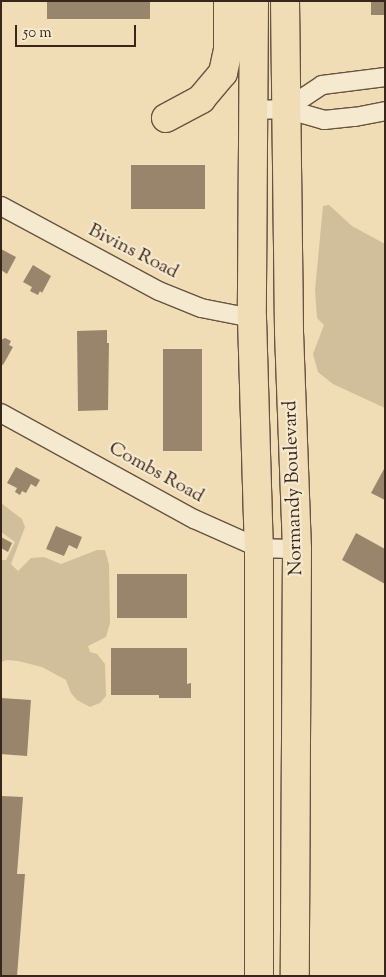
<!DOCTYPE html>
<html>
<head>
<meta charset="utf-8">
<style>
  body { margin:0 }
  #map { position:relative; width:386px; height:977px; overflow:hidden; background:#f0ddb5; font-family:"Sorts Mill Goudy",serif }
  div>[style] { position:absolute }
  .green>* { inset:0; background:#d1be9b }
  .building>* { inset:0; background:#99856b; transform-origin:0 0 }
  .roads { filter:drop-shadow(1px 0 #685341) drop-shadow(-1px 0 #685341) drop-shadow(0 1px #685341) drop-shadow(0 -1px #685341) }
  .street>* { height:18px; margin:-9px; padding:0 9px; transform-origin:9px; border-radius:9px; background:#f5e9cf }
  .primary>* { height:28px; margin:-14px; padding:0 14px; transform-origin:14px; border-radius:14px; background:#f0ddb5 }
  span { translate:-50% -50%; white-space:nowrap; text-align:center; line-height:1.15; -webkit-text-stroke:4.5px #f5e9cf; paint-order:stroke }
  .street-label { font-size:19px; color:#3a251a }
  .frame { position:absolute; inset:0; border:2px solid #3a251a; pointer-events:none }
  .scale { position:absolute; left:15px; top:25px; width:121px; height:22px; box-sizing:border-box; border:2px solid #3a251a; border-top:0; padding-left:6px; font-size:15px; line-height:18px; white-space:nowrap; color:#3a251a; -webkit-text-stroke:4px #f5e9cf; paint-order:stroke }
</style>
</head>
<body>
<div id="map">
  <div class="green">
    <i style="clip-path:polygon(329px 205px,352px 226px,385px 244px,385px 408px,333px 384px,318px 372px,313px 354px,324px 325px,317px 318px,315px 290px,323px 206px)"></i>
    <i style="clip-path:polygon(1px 503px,22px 519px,25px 527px,11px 564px,18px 571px,31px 558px,44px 557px,61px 564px,97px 550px,105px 550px,109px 565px,110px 623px,106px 637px,88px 646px,90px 652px,97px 654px,105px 664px,106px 696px,100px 703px,90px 707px,77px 700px,71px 693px,66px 680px,42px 667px,18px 661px,7px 660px,1px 662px,1px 560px,6px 560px,15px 542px,1px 532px)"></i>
  </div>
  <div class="building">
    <i style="left:47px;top:1px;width:103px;height:18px"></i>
    <i style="left:371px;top:1px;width:14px;height:14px"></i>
    <i style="left:131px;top:165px;width:74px;height:44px"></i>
    <i style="clip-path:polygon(1px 249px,16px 257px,7px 274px,1px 270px)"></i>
    <i style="clip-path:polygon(33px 265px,51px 276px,42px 293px,40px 291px,38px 295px,30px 291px,32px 287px,23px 282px)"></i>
    <i style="clip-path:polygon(107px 330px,107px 343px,109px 343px,108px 410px,78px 411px,77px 331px)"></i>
    <i style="clip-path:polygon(5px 338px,11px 341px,9px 345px,13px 347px,3px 365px,1px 364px,1px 340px)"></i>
    <i style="left:202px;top:349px;width:102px;height:39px;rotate:90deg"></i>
    <i style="clip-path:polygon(16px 467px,40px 480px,36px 487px,31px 484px,26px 493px,22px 491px,20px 495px,15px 492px,17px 488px,7px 483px)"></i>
    <i style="clip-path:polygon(385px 467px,385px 500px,371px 493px)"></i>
    <i style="clip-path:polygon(56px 526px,82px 537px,77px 549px,69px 545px,64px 556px,46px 549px)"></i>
    <i style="clip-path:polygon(356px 533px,385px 549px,385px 584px,342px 560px)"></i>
    <i style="clip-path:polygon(1px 537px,12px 543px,8px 552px,1px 548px)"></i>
    <i style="left:187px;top:574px;width:44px;height:70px;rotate:90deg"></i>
    <i style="clip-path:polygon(111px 648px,187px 648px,187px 684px,191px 683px,191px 698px,159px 698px,159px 695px,111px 695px)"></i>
    <i style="left:1px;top:698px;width:30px;height:56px;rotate:4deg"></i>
    <i style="clip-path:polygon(1px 796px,23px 797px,17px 874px,25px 874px,17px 976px,1px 976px)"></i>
  </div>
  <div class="roads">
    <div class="street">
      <i style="left:286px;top:109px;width:43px;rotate:-33.7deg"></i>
      <i style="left:322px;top:85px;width:64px;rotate:-7.2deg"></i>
      <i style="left:255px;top:110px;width:31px;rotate:-2deg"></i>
      <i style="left:286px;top:109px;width:40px;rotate:16deg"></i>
      <i style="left:324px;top:120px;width:31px;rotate:-6deg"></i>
      <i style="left:355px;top:117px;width:31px;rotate:-11deg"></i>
      <i style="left:1px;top:206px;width:179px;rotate:28.3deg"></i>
      <i style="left:159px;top:291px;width:45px;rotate:22deg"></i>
      <i style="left:201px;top:308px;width:52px;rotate:11.1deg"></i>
      <i style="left:1px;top:413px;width:220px;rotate:28.8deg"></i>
      <i style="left:194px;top:519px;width:71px;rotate:24deg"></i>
      <i style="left:259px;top:548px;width:38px;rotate:2deg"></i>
    </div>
    <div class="primary">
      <i style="left:254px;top:1px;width:317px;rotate:90.4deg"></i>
      <i style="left:252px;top:318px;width:230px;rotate:88.3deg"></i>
      <i style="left:259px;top:548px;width:428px;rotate:90deg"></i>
      <i style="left:285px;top:1px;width:331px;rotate:89.3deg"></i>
      <i style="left:289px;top:332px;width:217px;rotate:87.9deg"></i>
      <i style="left:297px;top:549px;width:427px;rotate:90.3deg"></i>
      <i style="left:166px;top:118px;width:40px;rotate:-28deg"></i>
      <i style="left:201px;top:99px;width:34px;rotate:-50deg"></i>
      <i style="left:223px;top:73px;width:25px;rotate:-78deg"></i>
      <i style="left:228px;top:49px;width:48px;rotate:-90deg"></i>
    </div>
  </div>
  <div class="street-label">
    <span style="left:133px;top:252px;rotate:27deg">Bivins Road</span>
    <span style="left:156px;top:473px;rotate:29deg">Combs Road</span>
    <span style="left:294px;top:488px;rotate:-92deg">Normandy Boulevard</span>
  </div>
  <div class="frame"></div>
  <div class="scale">50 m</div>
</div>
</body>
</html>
